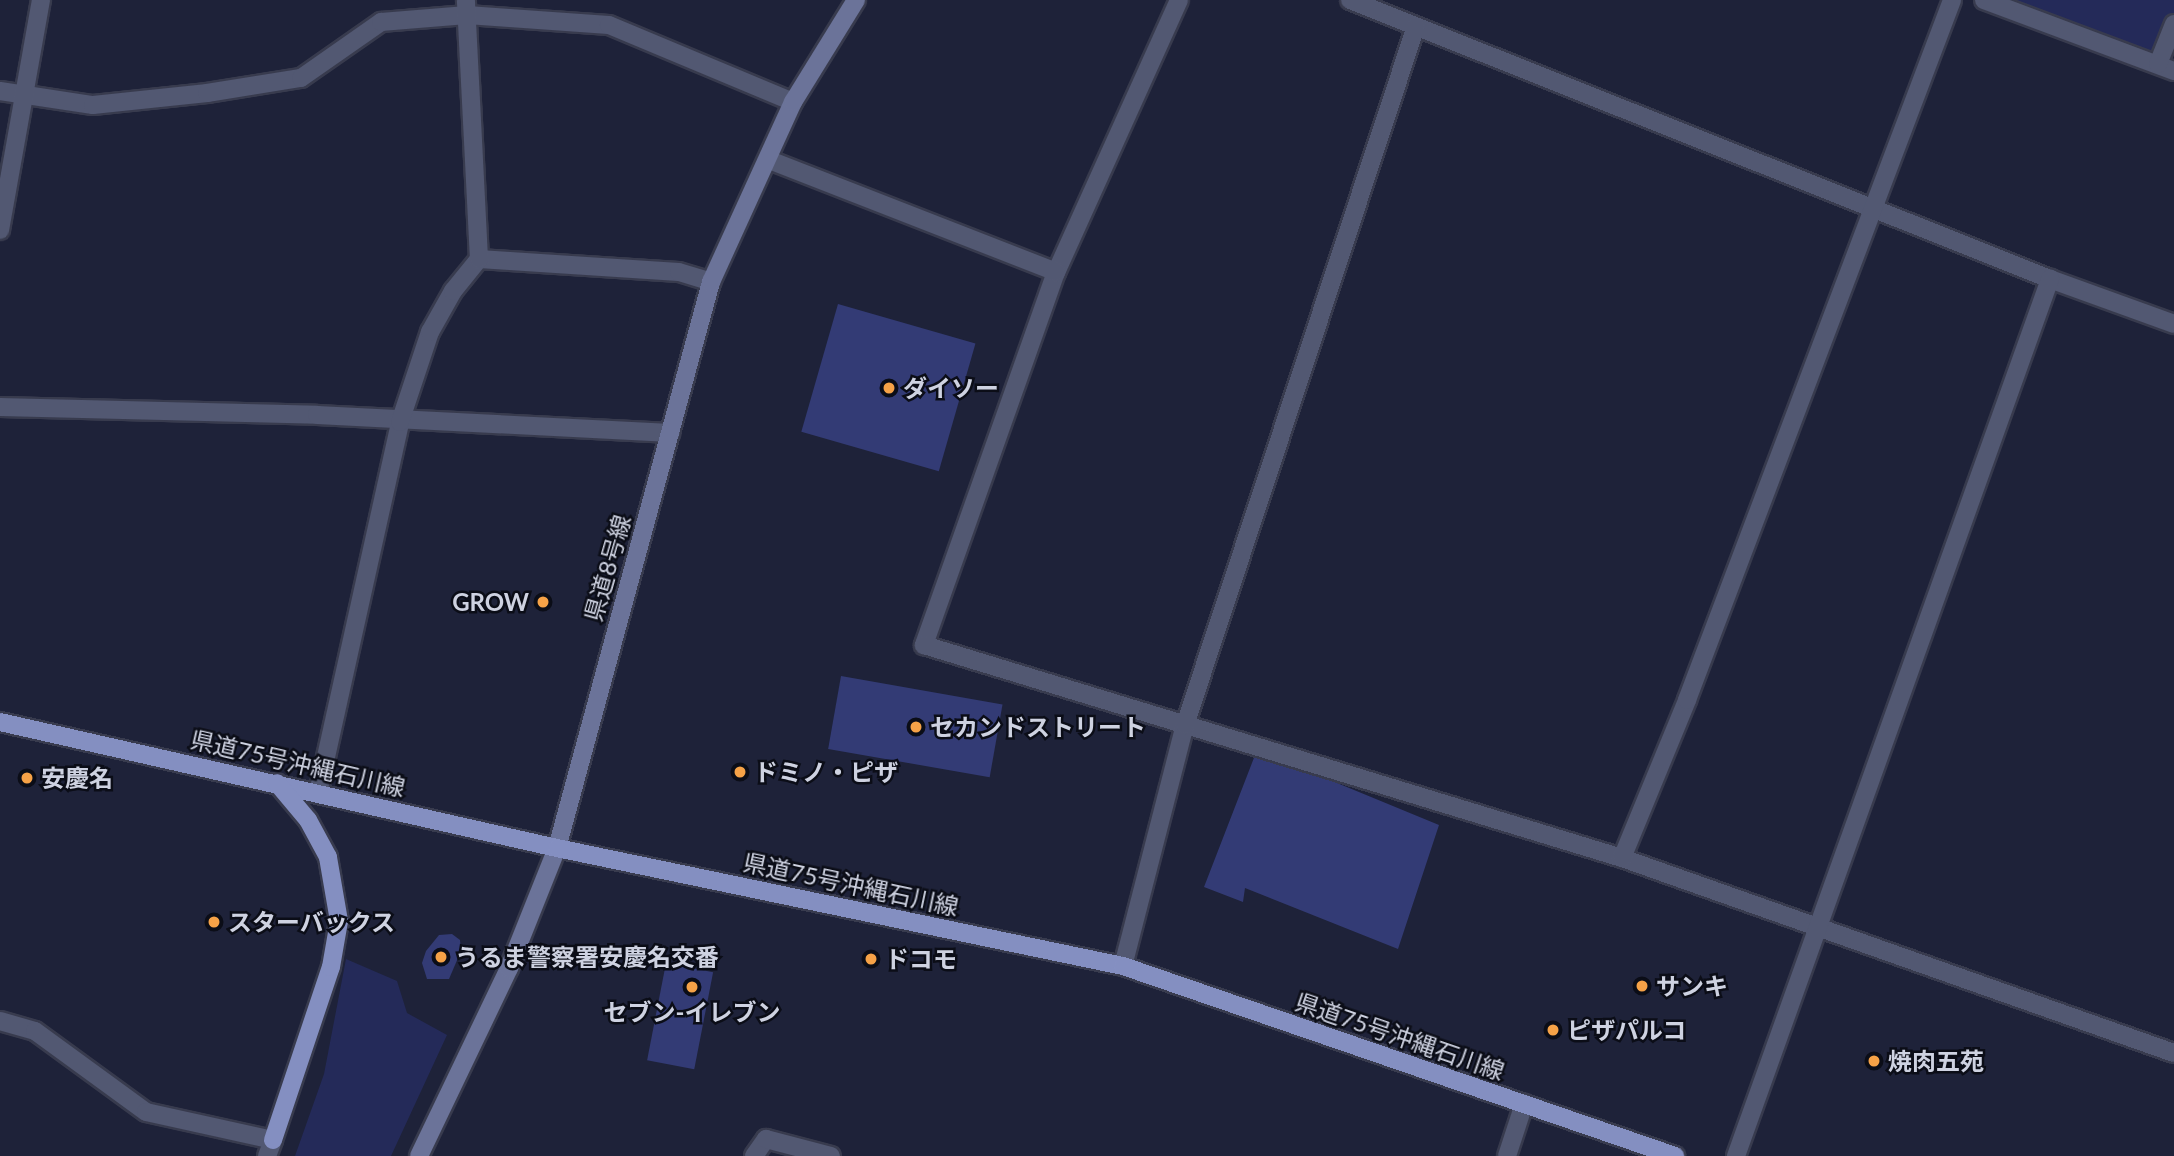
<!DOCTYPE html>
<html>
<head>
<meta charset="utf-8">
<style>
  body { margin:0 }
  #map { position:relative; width:2174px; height:1156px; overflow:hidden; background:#1e2239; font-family:Lato,"Noto Sans JP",sans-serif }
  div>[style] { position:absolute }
  .green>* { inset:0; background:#242a59 }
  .building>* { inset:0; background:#333b75; transform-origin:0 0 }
  .roads { filter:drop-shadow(2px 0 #383b4e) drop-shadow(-2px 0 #383b4e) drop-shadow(0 2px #383b4e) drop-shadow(0 -2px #383b4e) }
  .minor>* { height:18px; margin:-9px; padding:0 9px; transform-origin:9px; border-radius:9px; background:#525872 }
  .tertiary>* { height:18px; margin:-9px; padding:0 9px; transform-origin:9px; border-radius:9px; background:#525872 }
  .secondary>* { height:18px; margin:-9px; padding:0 9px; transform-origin:9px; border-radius:9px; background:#6b7399 }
  .primary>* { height:18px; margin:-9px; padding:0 9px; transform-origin:9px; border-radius:9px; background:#848fc1 }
  .dots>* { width:19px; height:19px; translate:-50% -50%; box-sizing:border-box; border:4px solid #0b0d17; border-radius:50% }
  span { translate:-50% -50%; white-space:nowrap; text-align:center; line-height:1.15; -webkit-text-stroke:5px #0b0d17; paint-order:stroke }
  .poi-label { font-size:24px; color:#ced2e1; font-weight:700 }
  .left { translate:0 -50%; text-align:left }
  .right { translate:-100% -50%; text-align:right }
  .street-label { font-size:24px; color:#ced2e1 }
</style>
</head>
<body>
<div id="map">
  <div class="green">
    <i style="clip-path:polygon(1984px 0,2174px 0,2174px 24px,2158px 64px)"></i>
    <i style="clip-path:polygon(346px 959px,397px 981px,407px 1013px,447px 1035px,391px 1156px,295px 1156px,324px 1074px)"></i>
  </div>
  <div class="building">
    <i style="left:838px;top:304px;width:143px;height:133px;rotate:16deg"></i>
    <i style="left:841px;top:676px;width:164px;height:74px;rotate:10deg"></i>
    <i style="clip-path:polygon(1257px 750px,1439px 825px,1398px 949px,1245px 888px,1243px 902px,1204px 887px)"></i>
    <i style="clip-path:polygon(452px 934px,460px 940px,461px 951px,449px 979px,427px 979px,422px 963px,426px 951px,439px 935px)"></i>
    <i style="left:666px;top:963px;width:48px;height:99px;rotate:11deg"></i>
  </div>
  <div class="roads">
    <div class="minor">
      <i style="left:1179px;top:0;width:299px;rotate:114.3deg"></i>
      <i style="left:1056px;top:272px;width:396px;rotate:109.5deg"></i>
      <i style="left:924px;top:645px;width:730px;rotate:16.97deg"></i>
      <i style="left:1622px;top:858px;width:585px;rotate:19.46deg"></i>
      <i style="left:1350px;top:0;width:754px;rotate:21.73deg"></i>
      <i style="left:2050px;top:279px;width:132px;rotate:19.9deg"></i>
      <i style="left:1984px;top:0;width:203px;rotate:20.5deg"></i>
      <i style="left:2158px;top:64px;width:43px;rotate:-68.2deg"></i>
      <i style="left:0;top:91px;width:94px;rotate:8.6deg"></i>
      <i style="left:93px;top:105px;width:115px;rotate:-6deg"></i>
      <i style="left:207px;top:93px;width:95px;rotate:-9.1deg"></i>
      <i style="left:301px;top:78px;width:98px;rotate:-35deg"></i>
      <i style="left:381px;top:22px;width:86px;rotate:-4.7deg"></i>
      <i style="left:467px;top:15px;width:142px;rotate:4deg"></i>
      <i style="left:609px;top:25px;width:199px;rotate:22.7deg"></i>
      <i style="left:769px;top:160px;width:308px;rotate:21.3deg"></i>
      <i style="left:0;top:230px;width:234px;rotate:-79.9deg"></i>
      <i style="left:479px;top:259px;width:200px;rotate:3.7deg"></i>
      <i style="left:679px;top:272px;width:34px;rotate:17deg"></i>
      <i style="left:0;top:407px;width:317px;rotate:1.4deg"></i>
      <i style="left:317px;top:415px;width:354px;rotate:2.9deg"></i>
      <i style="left:318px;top:793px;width:380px;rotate:-77.5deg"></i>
      <i style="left:400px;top:422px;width:95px;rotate:-71.6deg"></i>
      <i style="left:430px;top:332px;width:47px;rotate:-60.7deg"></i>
      <i style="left:453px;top:291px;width:41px;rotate:-50.9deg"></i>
      <i style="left:479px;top:259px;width:259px;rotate:-92.9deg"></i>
      <i style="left:1622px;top:858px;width:171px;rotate:-67.6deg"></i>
      <i style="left:1687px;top:700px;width:748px;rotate:-69.26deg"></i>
      <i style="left:1123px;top:966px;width:249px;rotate:-75.6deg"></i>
      <i style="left:1185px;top:725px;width:736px;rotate:-71.71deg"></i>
      <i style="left:0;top:1021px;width:36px;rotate:16deg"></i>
      <i style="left:35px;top:1031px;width:137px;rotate:36.1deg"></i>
      <i style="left:146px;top:1112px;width:130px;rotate:12.4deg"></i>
      <i style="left:754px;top:1156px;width:21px;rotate:-55deg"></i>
      <i style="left:766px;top:1139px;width:67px;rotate:14.7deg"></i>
      <i style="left:1507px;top:1156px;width:55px;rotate:-71.9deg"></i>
      <i style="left:1736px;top:1156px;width:932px;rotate:-70.3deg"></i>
    </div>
    <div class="tertiary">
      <i style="left:267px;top:1156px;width:17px;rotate:-69deg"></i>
    </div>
    <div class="secondary">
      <i style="left:419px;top:1156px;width:208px;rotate:-64.4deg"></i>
      <i style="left:509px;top:968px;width:129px;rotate:-68.2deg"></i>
      <i style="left:557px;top:848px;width:587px;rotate:-74.78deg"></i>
      <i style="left:711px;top:282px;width:198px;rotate:-65.5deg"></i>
      <i style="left:793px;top:102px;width:120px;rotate:-58.3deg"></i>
    </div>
    <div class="primary">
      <i style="left:0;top:722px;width:571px;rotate:12.75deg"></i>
      <i style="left:557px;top:848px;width:578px;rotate:11.78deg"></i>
      <i style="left:1123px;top:966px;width:584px;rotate:18.99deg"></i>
      <i style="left:273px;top:1140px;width:182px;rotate:-71.5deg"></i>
      <i style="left:331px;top:967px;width:47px;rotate:-80.1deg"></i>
      <i style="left:339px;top:921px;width:65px;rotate:-99.8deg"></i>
      <i style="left:328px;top:857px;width:42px;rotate:-118.4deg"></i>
      <i style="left:308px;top:820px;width:48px;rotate:-130deg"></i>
    </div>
  </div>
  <div class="dots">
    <i style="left:889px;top:388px;background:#f6a247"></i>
    <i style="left:543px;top:602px;background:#f6a247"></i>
    <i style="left:916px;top:727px;background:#f6a247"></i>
    <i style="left:740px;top:772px;background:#f6a247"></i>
    <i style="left:27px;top:778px;background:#f6a247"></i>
    <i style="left:214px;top:922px;background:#f6a247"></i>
    <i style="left:441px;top:957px;background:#f6a247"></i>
    <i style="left:871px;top:959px;background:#f6a247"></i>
    <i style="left:1642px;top:986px;background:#f6a247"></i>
    <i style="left:692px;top:987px;background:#f6a247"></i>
    <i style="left:1553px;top:1030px;background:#f6a247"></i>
    <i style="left:1874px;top:1061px;background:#f6a247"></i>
  </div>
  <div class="poi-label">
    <span class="left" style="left:903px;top:388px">ダイソー</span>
    <span class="right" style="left:529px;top:602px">GROW</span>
    <span class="left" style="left:930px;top:727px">セカンドストリート</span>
    <span class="left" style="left:754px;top:772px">ドミノ・ピザ</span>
    <span class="left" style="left:41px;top:778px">安慶名</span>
    <span class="left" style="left:228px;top:922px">スターバックス</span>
    <span class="left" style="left:455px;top:957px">うるま警察署安慶名交番</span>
    <span class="left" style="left:885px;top:959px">ドコモ</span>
    <span class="left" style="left:1656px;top:986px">サンキ</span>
    <span style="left:692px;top:1012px">セブン-イレブン</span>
    <span class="left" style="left:1567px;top:1030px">ピザパルコ</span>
    <span class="left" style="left:1888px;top:1061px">焼肉五苑</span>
  </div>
  <div class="street-label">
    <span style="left:607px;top:568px;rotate:-74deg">県道8号線</span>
    <span style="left:298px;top:763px;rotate:13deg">県道75号沖縄石川線</span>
    <span style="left:851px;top:884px;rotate:12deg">県道75号沖縄石川線</span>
    <span style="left:1400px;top:1036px;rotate:19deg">県道75号沖縄石川線</span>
  </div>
</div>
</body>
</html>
